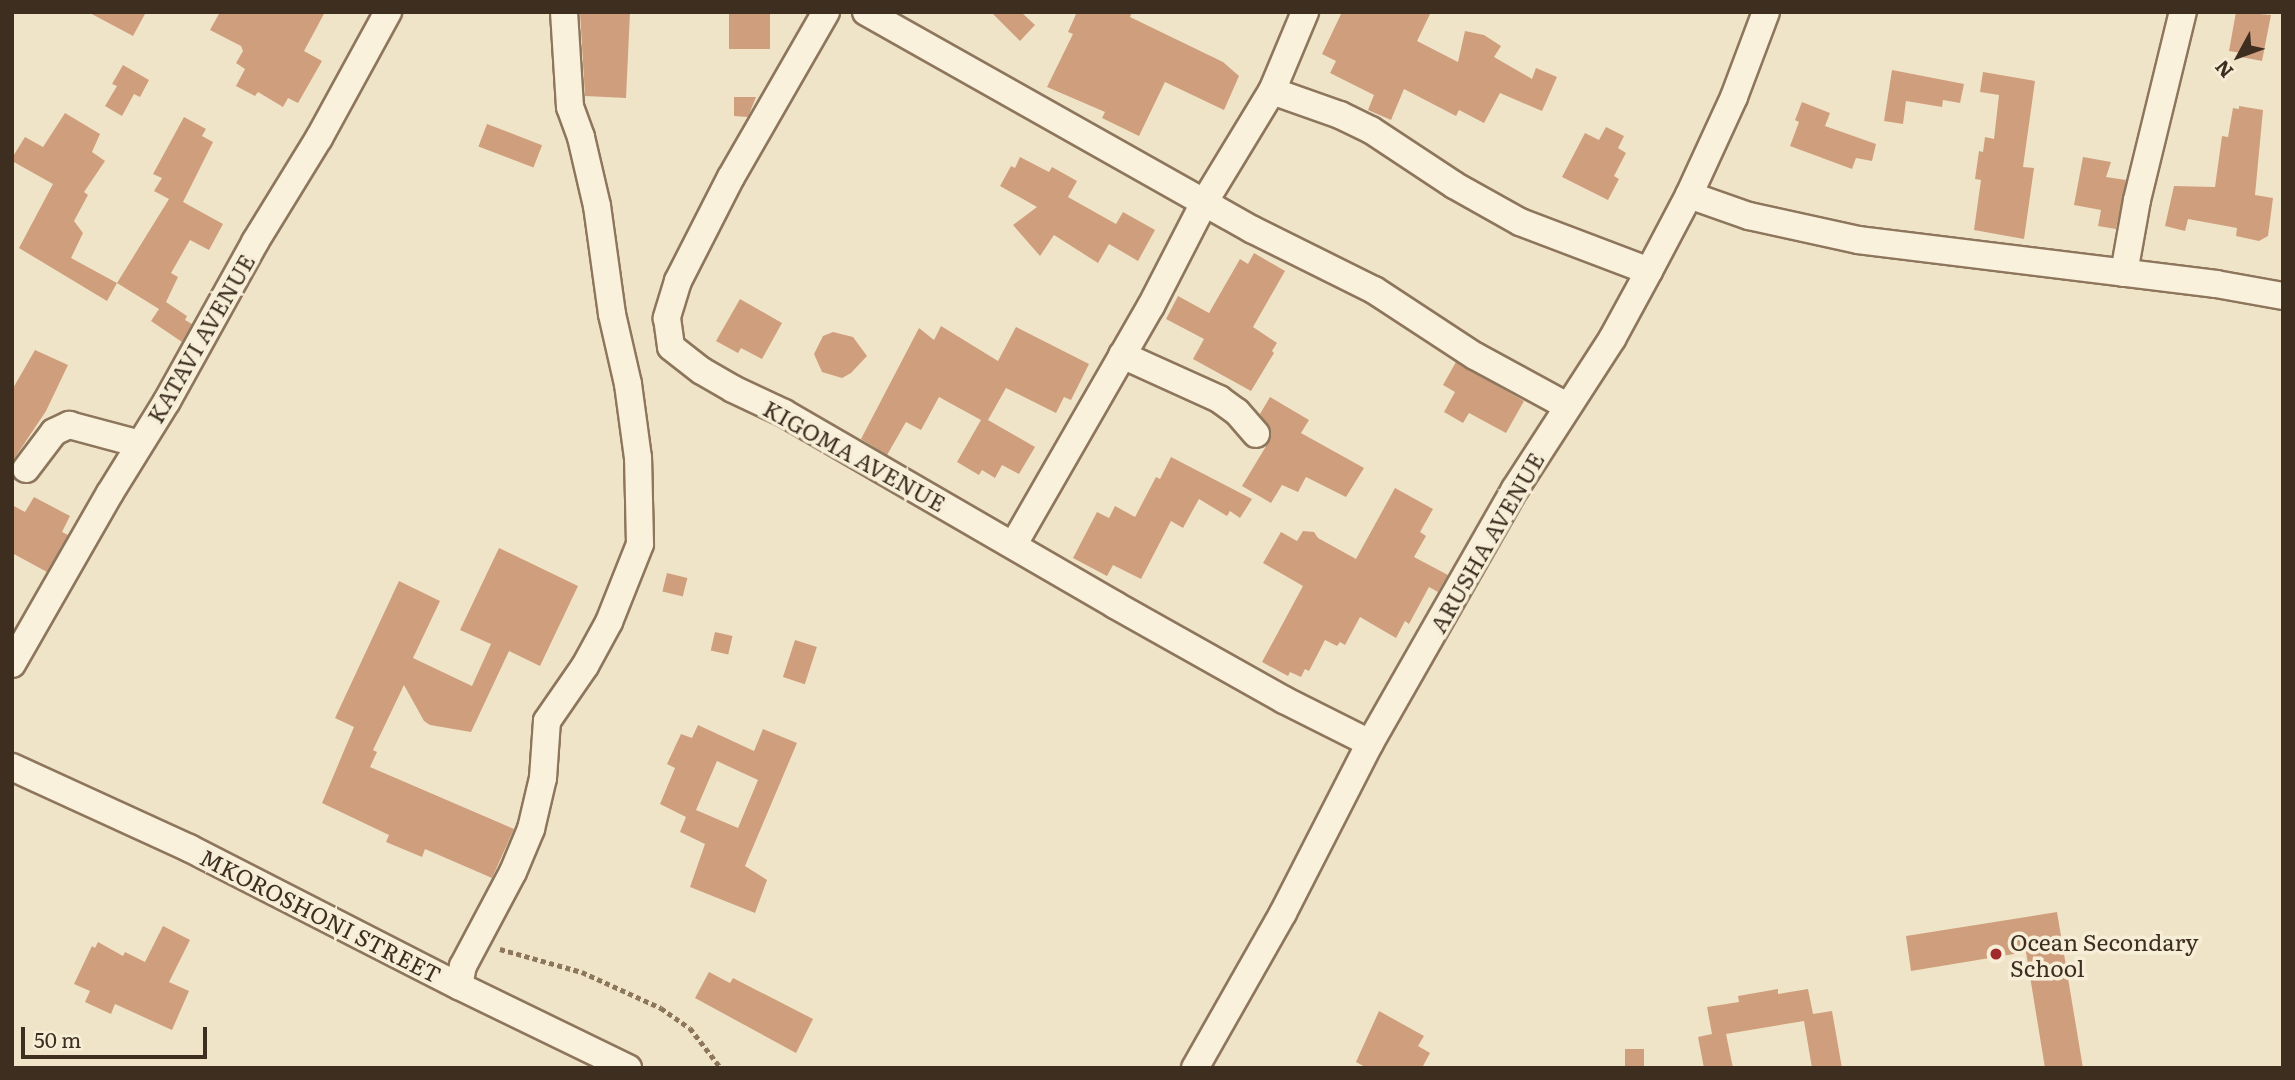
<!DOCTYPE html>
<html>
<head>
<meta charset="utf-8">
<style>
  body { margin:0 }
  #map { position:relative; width:2295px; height:1080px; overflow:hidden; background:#f0e4c8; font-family:Literata,serif }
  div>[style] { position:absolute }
  .building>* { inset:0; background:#cf9f7d; transform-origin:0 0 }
  .path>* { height:4.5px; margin-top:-2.25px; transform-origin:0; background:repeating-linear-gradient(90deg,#8d765c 0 5px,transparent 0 8.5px) }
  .roads { filter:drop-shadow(2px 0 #8d765c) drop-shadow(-2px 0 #8d765c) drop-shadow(0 2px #8d765c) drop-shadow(0 -2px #8d765c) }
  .minor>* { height:26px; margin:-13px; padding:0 13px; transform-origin:13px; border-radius:13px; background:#faf1dc }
  .dots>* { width:19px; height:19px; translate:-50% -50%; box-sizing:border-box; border:4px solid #f7eed8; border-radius:50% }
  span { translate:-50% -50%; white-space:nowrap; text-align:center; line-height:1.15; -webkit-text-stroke:7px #f7eed8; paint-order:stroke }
  .street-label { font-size:23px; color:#3d2e20 }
  .poi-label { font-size:23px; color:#3d2e20 }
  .left { translate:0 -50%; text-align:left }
  .frame { position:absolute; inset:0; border:14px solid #3d2e20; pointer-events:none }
  .north { position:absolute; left:2204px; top:21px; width:70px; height:70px; -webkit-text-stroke:5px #f7eed8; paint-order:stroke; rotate:229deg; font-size:19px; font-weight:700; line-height:28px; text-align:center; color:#3d2e20 }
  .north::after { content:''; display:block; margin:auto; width:24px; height:32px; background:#3d2e20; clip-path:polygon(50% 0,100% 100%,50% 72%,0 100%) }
  .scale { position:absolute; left:21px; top:1027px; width:186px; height:32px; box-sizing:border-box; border:4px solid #3d2e20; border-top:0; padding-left:9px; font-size:21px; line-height:24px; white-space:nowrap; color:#3d2e20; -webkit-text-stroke:5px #f7eed8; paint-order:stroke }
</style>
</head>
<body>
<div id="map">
  <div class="building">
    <i style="clip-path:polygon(88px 12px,146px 12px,133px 36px)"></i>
    <i style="clip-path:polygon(220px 12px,325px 12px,304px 51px,322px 61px,298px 103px,288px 98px,283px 107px,258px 92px,255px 96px,236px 86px,245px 69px,236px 63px,243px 51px,241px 46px,210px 30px)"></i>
    <i style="clip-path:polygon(580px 12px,630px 12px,626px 98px,585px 96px)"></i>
    <i style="left:729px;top:12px;width:41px;height:37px"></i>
    <i style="clip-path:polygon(991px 12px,1021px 12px,1035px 25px,1020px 41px)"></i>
    <i style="clip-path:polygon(1077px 12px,1132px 12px,1130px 17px,1223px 62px,1239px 76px,1224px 110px,1165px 82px,1139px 136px,1102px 118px,1105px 112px,1047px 87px,1073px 34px,1068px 32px)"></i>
    <i style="clip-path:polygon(1342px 12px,1431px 12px,1417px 41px,1458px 62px,1465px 31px,1484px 35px,1501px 46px,1494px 57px,1532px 79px,1536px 68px,1557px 77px,1542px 111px,1500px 93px,1484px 123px,1459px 110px,1456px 116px,1404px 89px,1391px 120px,1368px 110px,1374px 95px,1330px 73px,1336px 61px,1322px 54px)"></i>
    <i style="clip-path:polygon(2236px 12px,2271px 15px,2262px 61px,2241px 57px,2242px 53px,2229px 51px)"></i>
    <i style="clip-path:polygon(123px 65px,149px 80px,140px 97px,134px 94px,122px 116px,105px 106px,117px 86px,112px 84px)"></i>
    <i style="clip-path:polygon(1892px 70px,1964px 84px,1960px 103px,1943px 100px,1942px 107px,1906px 101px,1903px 124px,1884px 121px)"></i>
    <i style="clip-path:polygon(1983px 72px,2035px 81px,2023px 167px,2034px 168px,2024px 239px,1974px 230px,1981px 180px,1975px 179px,1979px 151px,1983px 152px,1985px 137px,1994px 139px,1999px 95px,1980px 92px)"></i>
    <i style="clip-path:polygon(734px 97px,756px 97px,748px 117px,734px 116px)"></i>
    <i style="clip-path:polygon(1802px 102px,1830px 113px,1825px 126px,1876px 144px,1872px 161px,1856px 158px,1852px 169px,1790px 146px,1799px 122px,1795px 120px)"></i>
    <i style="clip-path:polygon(2239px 106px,2263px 110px,2255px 195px,2273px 198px,2268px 236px,2259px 241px,2236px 236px,2237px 228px,2188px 219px,2185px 231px,2165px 226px,2174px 186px,2215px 187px,2222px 136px,2228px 137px,2233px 108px,2239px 109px)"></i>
    <i style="clip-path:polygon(65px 113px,100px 134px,92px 152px,105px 161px,84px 192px,88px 195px,74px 221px,83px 233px,71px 258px,117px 283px,107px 301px,19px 248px,53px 184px,12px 161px,12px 158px,25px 137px,43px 147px)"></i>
    <i style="clip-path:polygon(184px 117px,206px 129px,202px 136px,213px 142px,183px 202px,223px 224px,209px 250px,190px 240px,171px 273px,178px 277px,166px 302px,187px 316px,185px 320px,192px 324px,182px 342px,151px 321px,159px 309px,117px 283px,169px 199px,154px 191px,162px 178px,153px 174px)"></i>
    <i style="left:487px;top:124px;width:59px;height:24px;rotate:21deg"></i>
    <i style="clip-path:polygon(1606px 127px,1624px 136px,1618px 148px,1626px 153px,1614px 176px,1619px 179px,1608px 200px,1562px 177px,1585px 133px,1599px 140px)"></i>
    <i style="clip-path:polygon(1020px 157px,1049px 172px,1052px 167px,1077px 181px,1068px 197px,1116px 224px,1123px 212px,1155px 230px,1138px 261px,1109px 244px,1098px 263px,1054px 235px,1040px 256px,1013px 225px,1037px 207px,1000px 186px,1011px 166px,1015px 168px)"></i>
    <i style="clip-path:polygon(2083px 157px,2111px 162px,2106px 177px,2126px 180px,2116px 229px,2098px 226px,2101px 210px,2074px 205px)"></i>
    <i style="clip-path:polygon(1254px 253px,1285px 271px,1253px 327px,1277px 343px,1272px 351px,1274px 353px,1251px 391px,1193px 359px,1204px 339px,1166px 319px,1178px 296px,1209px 313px,1240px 259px,1248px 264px)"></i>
    <i style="clip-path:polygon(740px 299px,782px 323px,762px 359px,741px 348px,738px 353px,716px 341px)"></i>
    <i style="clip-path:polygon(941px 326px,998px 361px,1016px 327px,1089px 364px,1071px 400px,1064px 397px,1056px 413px,1006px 388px,988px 420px,1035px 447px,1019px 474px,1002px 465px,995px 478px,982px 470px,979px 475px,957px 462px,981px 420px,939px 397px,921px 430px,906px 422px,887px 455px,861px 439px,919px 328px,934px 340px)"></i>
    <i style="clip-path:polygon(833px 332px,853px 337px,867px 356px,851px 373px,842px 378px,822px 372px,814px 354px,823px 336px)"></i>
    <i style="clip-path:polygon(35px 350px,68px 365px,46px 411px,12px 462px,12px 390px)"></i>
    <i style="clip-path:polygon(1456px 362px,1524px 401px,1506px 433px,1469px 413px,1463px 423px,1444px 412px,1455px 392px,1443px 385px)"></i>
    <i style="clip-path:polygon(1270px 397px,1309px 420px,1301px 433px,1364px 468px,1346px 497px,1306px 477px,1298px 492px,1282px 485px,1271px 503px,1242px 486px,1271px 438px,1271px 430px,1260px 414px)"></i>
    <i style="clip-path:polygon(1171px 457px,1252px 499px,1240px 518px,1230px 511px,1227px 516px,1199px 499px,1183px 528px,1171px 521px,1141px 579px,1113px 565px,1107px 576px,1073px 558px,1097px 512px,1109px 518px,1115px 506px,1135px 517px,1156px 477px,1160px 479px)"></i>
    <i style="clip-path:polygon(1395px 488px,1433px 509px,1420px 532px,1426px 536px,1414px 557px,1448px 575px,1438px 592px,1429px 587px,1409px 624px,1405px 621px,1396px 638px,1360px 617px,1345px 645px,1340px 642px,1337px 646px,1325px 640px,1309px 671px,1305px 669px,1301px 677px,1290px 672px,1288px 676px,1262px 662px,1303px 586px,1263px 563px,1281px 532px,1297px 541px,1303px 531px,1314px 532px,1318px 538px,1356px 559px)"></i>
    <i style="clip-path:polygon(34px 497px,70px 516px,62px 532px,68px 535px,47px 572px,12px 553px,12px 505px,25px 512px)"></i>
    <i style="clip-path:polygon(499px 548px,578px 586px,540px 666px,509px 651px,471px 732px,430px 725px,424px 721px,404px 685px,373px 750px,377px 752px,370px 767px,514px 829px,492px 878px,425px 849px,422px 857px,386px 842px,389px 835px,322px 803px,354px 727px,335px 718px,399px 581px,440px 601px,413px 658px,472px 686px,491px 644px,460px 630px)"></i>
    <i style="left:667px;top:573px;width:21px;height:19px;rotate:14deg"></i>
    <i style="left:715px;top:632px;width:18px;height:19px;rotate:13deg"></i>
    <i style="left:795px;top:640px;width:23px;height:39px;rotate:18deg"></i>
    <i style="clip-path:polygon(evenodd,698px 725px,754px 751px,763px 729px,797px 743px,745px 866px,767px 880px,755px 913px,690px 887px,705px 844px,680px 832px,686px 817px,660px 804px,675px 768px,667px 764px,681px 734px,692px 738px,698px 725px,717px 761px,758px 780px,738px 828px,696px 810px,717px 761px)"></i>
    <i style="clip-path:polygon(2057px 912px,2083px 1068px,2045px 1068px,2026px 952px,1911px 971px,1906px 936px)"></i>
    <i style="clip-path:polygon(163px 926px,190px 940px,169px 982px,189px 991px,172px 1030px,115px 1004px,111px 1014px,85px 1002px,90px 991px,74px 984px,92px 946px,95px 948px,98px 942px,123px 956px,125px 952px,145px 962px)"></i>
    <i style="clip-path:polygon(709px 972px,730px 983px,733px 978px,813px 1019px,796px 1053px,695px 998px)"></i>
    <i style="clip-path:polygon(1778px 989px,1778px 994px,1808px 989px,1813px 1014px,1832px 1011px,1842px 1068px,1812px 1068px,1804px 1021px,1726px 1034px,1733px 1068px,1704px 1068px,1698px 1037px,1712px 1034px,1707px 1007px,1739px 1002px,1738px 996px)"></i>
    <i style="clip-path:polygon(1379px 1011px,1424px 1036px,1418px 1046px,1430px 1053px,1422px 1068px,1367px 1068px,1356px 1062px)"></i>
    <i style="left:1625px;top:1049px;width:19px;height:19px"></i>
  </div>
  <div class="path">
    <i style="left:500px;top:949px;width:85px;rotate:15.7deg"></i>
    <i style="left:582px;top:972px;width:87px;rotate:24.5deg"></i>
    <i style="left:661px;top:1008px;width:35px;rotate:35deg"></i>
    <i style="left:690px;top:1028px;width:51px;rotate:52.2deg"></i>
  </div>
  <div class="roads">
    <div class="minor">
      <i style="left:826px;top:12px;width:190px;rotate:119.9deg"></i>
      <i style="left:731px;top:177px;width:117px;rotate:117deg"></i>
      <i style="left:678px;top:281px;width:39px;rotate:107deg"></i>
      <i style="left:667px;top:318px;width:29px;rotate:82deg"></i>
      <i style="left:671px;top:347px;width:39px;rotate:38deg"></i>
      <i style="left:702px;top:371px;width:36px;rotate:30deg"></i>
      <i style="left:733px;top:389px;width:56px;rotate:25.2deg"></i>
      <i style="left:784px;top:413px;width:383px;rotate:30.1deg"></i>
      <i style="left:1115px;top:605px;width:194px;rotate:29.3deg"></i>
      <i style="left:1284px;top:700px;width:96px;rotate:26.6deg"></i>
      <i style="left:866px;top:12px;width:444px;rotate:29.4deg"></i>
      <i style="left:1253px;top:230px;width:135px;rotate:26.4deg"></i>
      <i style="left:1374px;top:290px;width:121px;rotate:33.2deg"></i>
      <i style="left:1475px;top:356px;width:105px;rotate:28.5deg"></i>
      <i style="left:1272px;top:91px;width:72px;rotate:19.4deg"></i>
      <i style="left:1340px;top:115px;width:34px;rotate:26deg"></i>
      <i style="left:1371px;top:130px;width:100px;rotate:33.5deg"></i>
      <i style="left:1454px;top:185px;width:76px;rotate:29.3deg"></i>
      <i style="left:1520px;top:222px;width:138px;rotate:20.8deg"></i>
      <i style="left:1689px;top:195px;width:64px;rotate:19.3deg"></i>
      <i style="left:1749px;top:216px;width:112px;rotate:12.4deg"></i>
      <i style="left:1858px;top:240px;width:361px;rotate:7deg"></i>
      <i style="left:2216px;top:284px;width:68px;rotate:10.2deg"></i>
      <i style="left:2124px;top:273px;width:74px;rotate:-79.9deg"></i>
      <i style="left:2137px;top:200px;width:194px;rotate:-76.3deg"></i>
      <i style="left:1122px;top:355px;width:107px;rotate:24.4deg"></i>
      <i style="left:1219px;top:399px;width:22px;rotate:36deg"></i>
      <i style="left:1237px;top:412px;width:29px;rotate:49deg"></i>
      <i style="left:26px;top:469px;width:46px;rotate:-52.9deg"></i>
      <i style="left:54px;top:432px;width:17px;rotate:-25deg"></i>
      <i style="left:69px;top:425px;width:73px;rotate:15deg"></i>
      <i style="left:1014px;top:544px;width:275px;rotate:-60.1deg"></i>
      <i style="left:1151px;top:306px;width:118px;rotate:-62.8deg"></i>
      <i style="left:1205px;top:201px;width:129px;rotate:-58.7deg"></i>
      <i style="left:1272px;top:91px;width:86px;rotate:-67.3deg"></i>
      <i style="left:12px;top:664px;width:197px;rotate:-60.2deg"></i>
      <i style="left:110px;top:493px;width:108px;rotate:-58.2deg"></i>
      <i style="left:167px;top:401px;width:182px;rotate:-61deg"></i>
      <i style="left:255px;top:242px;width:122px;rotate:-58.4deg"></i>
      <i style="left:319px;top:138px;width:144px;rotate:-61.3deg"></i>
      <i style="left:12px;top:767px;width:195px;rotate:24.6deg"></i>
      <i style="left:189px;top:848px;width:303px;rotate:27.1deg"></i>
      <i style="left:459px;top:986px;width:188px;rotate:25.9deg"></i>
      <i style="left:459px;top:986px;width:20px;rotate:-79deg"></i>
      <i style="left:463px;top:966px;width:106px;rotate:-62deg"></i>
      <i style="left:513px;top:872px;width:47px;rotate:-67.3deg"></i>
      <i style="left:531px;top:829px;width:52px;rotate:-76.8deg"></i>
      <i style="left:543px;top:778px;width:57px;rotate:-86deg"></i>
      <i style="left:547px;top:721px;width:67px;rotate:-55.4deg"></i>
      <i style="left:585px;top:666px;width:50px;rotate:-61.4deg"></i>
      <i style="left:609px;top:622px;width:84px;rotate:-68.3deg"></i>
      <i style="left:640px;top:544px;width:86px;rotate:-91.3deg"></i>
      <i style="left:638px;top:458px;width:75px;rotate:-97.7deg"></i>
      <i style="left:628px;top:384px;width:72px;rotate:-102.9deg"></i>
      <i style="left:612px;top:314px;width:109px;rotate:-97.9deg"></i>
      <i style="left:597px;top:206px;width:71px;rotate:-103.1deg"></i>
      <i style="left:581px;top:137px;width:32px;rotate:-110deg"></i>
      <i style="left:570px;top:107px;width:95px;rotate:-93.6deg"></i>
      <i style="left:1195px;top:1068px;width:178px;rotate:-60.4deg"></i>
      <i style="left:1283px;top:913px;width:191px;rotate:-62.9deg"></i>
      <i style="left:1370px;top:743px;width:292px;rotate:-60.3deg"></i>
      <i style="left:1515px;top:489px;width:179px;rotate:-57.1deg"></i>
      <i style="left:1612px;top:339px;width:77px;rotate:-61.4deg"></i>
      <i style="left:1649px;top:271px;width:86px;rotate:-62.2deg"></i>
      <i style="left:1689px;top:195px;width:108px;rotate:-65.3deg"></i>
      <i style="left:1734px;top:97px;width:91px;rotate:-69.4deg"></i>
    </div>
  </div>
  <div class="dots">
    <i style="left:1996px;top:954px;background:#9e2a2b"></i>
  </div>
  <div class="street-label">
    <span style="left:200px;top:338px;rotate:-60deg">KATAVI AVENUE</span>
    <span style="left:855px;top:455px;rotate:29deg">KIGOMA AVENUE</span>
    <span style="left:1486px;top:542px;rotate:-60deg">ARUSHA AVENUE</span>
    <span style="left:321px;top:915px;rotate:27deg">MKOROSHONI STREET</span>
  </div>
  <div class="poi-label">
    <span class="left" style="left:2010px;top:954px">Ocean Secondary<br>School</span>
  </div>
  <div class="frame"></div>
  <div class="north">N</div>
  <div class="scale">50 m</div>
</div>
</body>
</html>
